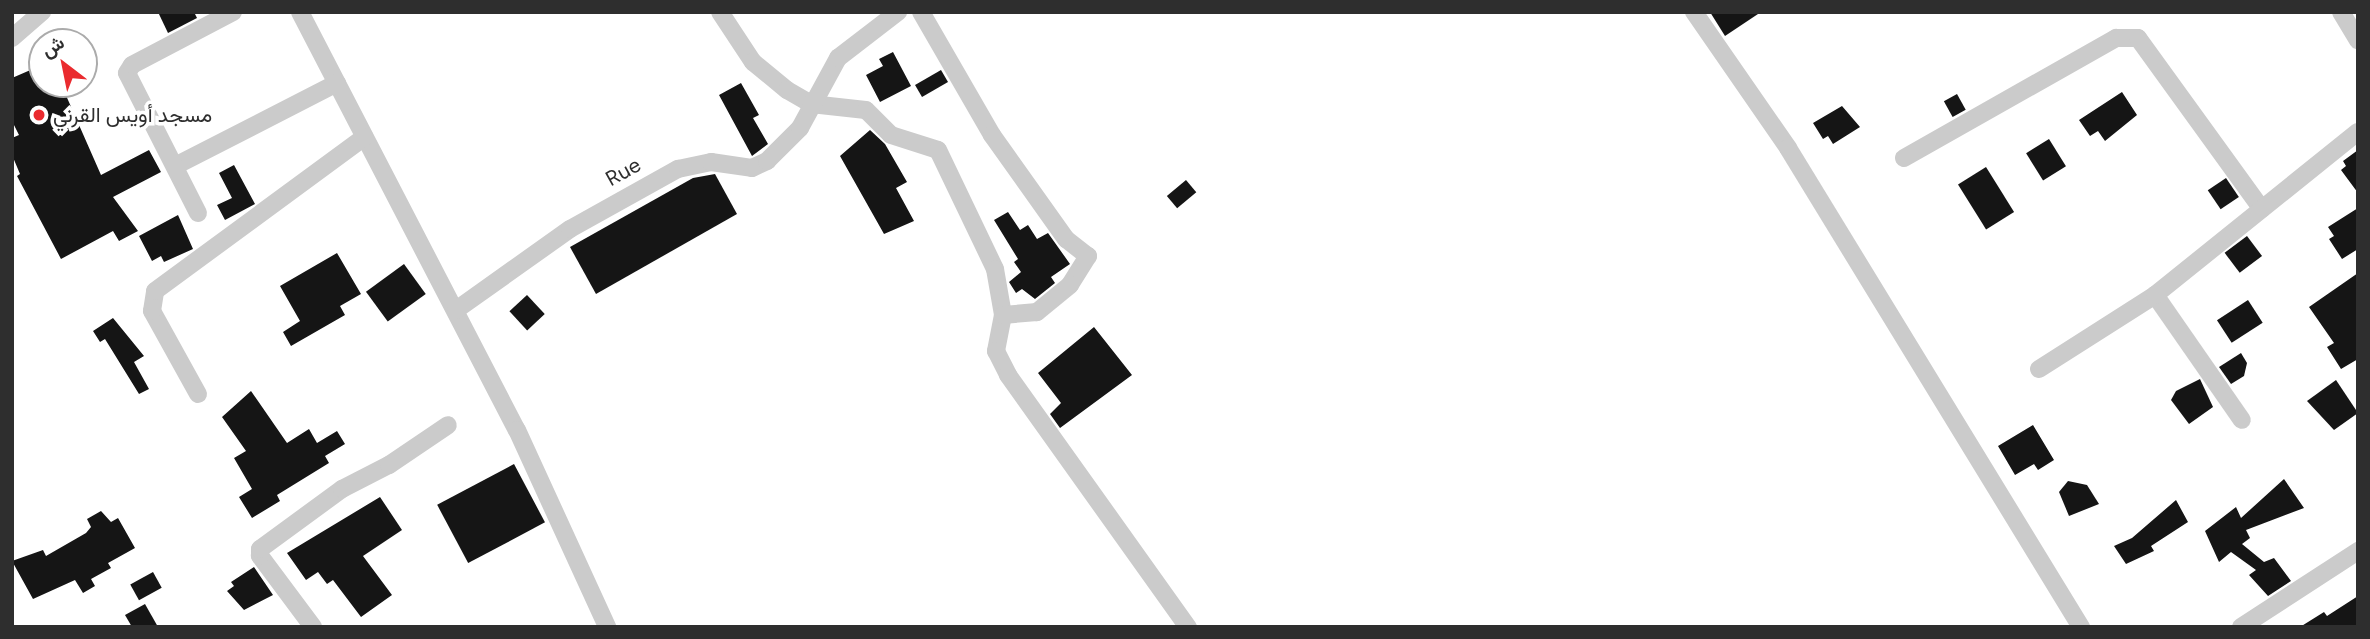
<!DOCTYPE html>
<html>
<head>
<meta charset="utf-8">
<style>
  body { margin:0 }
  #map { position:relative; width:2370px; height:639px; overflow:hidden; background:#fff; font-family:Figtree,Vazirmatn,sans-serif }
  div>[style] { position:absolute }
  .building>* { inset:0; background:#151515; transform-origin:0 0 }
  .minor>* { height:18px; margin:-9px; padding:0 9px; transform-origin:9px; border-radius:9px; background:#cbcbcb }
  .dots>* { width:19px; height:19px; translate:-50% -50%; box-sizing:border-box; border:4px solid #fff; border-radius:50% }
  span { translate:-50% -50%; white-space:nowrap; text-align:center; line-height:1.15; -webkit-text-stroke:7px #fff; paint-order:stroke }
  .poi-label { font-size:21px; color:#2e2e2e }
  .left { translate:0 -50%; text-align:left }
  .street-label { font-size:21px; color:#2e2e2e }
  .frame { position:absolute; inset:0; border:14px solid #2e2e2e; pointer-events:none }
  .north { position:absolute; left:28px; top:28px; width:70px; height:70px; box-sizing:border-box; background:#fff; border:2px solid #ababab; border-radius:50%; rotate:328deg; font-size:19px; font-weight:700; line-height:28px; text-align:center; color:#2e2e2e }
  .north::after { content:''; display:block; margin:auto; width:24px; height:32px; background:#ea2b2f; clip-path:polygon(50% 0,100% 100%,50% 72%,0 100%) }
</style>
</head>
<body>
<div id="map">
  <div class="building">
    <i style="clip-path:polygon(158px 12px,194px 12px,197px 18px,168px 33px)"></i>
    <i style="clip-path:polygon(1710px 12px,1761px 12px,1725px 36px)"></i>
    <i style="clip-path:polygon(893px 52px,911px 86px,880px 102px,866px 75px,883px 66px,879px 59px)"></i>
    <i style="clip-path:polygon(42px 65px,42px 84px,61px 84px,101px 175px,149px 150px,161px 172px,113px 197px,138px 231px,119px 241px,113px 231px,61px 259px,17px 176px,20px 174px,12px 155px,12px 138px,19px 135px,12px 121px,12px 78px)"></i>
    <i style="left:941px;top:70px;width:14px;height:30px;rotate:60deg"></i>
    <i style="clip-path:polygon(741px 83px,759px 115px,753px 118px,768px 144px,752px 156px,719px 95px)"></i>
    <i style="clip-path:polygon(2122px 92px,2137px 115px,2105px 141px,2098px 131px,2090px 136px,2079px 120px)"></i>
    <i style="left:1957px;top:94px;width:18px;height:15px;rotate:61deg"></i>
    <i style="clip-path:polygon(1842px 106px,1860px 127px,1833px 144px,1828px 136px,1823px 139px,1813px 123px)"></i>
    <i style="clip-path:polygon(870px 130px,885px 144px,907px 182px,896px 188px,914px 221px,884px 234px,840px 156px)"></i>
    <i style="left:2049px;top:139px;width:32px;height:27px;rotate:58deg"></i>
    <i style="clip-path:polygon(2358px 150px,2358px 193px,2341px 170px,2346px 166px,2343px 161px)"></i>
    <i style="clip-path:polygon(234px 165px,255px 204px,225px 220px,217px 205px,232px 198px,219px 173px)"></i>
    <i style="left:1986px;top:167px;width:53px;height:33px;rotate:58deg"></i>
    <i style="clip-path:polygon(715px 174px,737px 214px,596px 294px,570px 247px,693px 178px)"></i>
    <i style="left:2226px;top:178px;width:23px;height:22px;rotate:56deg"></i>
    <i style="left:1186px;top:180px;width:16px;height:25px;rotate:50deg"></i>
    <i style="clip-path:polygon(2358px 208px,2358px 249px,2342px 259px,2329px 239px,2334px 236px,2328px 227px)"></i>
    <i style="clip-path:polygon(1008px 212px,1020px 230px,1028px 225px,1037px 239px,1048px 233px,1070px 264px,1051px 277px,1055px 283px,1035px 299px,1022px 289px,1016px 293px,1009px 282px,1021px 272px,1014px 262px,1018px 259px,994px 220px)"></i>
    <i style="clip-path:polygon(178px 215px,193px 249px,164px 262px,161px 256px,152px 261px,139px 236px)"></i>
    <i style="left:2247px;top:236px;width:25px;height:28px;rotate:53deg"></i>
    <i style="clip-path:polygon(337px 253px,361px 294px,340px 306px,345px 315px,291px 346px,283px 332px,300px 321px,280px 286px)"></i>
    <i style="left:404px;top:264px;width:37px;height:47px;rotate:54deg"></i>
    <i style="clip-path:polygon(2358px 273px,2358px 359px,2341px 369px,2327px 347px,2334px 343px,2309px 307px)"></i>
    <i style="left:527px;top:295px;width:26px;height:24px;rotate:47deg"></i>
    <i style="left:2248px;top:300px;width:27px;height:37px;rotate:57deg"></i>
    <i style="clip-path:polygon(113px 318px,144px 356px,134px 362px,149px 389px,139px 394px,105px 339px,100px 342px,93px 331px)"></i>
    <i style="clip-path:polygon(1094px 327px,1132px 375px,1060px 428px,1050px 414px,1061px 403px,1038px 373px)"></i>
    <i style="clip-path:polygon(2241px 353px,2247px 363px,2244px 376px,2231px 384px,2219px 367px)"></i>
    <i style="clip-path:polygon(2200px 379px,2213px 407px,2189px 424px,2171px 400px,2176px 391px)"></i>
    <i style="clip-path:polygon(2336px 380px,2358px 413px,2334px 430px,2307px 401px)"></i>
    <i style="clip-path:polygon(251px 391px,287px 443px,309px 429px,317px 443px,337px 431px,345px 444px,325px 456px,329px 463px,277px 495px,280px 501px,252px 518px,239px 497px,252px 489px,234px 458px,246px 451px,222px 417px)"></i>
    <i style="clip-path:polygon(2033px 425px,2054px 460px,2038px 470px,2034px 464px,2015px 475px,1998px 446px)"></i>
    <i style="left:514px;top:464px;width:66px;height:87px;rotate:62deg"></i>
    <i style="clip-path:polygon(2284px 479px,2304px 508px,2246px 530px,2250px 538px,2242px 544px,2264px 562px,2274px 558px,2291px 581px,2268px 596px,2249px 575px,2256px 570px,2231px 552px,2219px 562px,2205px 531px,2236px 507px,2241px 518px)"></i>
    <i style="clip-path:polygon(2068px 481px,2087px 485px,2099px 504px,2069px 516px,2059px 492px)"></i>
    <i style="clip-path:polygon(380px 497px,402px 530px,363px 556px,392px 595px,361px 617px,333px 580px,327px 584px,318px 572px,306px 580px,287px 553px)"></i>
    <i style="clip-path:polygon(2176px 500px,2188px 522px,2151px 546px,2154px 551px,2126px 564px,2114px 546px,2132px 538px)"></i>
    <i style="clip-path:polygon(101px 511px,111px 522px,118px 518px,135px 548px,108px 563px,111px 568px,91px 579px,95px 586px,83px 593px,75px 580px,33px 599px,12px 561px,43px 550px,46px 556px,86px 533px,91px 527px,87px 519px)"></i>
    <i style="clip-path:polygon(254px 567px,273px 595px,244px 610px,227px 591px,234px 586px,231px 582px)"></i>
    <i style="left:153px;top:572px;width:18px;height:26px;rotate:61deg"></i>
    <i style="clip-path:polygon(2358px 596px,2358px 627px,2300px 627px,2324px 612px,2327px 616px)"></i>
    <i style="clip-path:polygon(145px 604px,158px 627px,132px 627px,125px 615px)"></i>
  </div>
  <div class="minor">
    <i style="left:300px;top:12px;width:471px;rotate:62.6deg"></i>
    <i style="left:517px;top:430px;width:217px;rotate:65.4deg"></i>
    <i style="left:720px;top:12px;width:60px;rotate:56.6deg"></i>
    <i style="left:753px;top:62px;width:44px;rotate:39.5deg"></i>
    <i style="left:787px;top:90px;width:28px;rotate:30deg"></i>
    <i style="left:811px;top:104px;width:55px;rotate:6.2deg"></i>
    <i style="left:866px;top:110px;width:35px;rotate:45deg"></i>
    <i style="left:891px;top:135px;width:49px;rotate:17.7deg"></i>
    <i style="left:938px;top:150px;width:132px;rotate:64.4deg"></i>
    <i style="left:995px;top:269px;width:47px;rotate:80.1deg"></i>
    <i style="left:1003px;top:315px;width:37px;rotate:101deg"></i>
    <i style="left:996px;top:351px;width:27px;rotate:63deg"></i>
    <i style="left:1008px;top:375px;width:310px;rotate:54.5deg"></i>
    <i style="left:921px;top:12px;width:142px;rotate:60deg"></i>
    <i style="left:992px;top:135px;width:128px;rotate:54.6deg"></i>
    <i style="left:1066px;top:239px;width:28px;rotate:38deg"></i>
    <i style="left:1088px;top:256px;width:34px;rotate:122deg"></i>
    <i style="left:1070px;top:285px;width:43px;rotate:140.7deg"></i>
    <i style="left:1037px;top:312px;width:34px;rotate:175deg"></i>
    <i style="left:1694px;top:12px;width:165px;rotate:55.3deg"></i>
    <i style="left:1788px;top:148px;width:562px;rotate:58.55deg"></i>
    <i style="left:2341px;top:12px;width:33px;rotate:59deg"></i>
    <i style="left:12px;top:38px;width:40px;rotate:-41deg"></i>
    <i style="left:1904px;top:158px;width:244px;rotate:-29.5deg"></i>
    <i style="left:2116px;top:38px;width:22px"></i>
    <i style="left:2138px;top:38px;width:211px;rotate:54.1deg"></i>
    <i style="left:175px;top:166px;width:182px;rotate:-27.1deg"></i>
    <i style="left:198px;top:213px;width:157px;rotate:-116.9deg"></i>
    <i style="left:127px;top:73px;width:9px;rotate:-58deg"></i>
    <i style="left:132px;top:65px;width:114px;rotate:-27.7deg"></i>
    <i style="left:2155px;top:295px;width:152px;rotate:55.2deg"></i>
    <i style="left:456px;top:310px;width:140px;rotate:-35.4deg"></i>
    <i style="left:570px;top:229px;width:124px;rotate:-29.1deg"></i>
    <i style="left:678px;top:169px;width:34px;rotate:-12deg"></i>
    <i style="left:711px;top:162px;width:41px;rotate:8.3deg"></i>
    <i style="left:752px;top:168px;width:17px;rotate:-25deg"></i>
    <i style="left:767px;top:161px;width:47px;rotate:-45deg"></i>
    <i style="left:800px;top:128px;width:80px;rotate:-61.5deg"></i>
    <i style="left:838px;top:58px;width:76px;rotate:-37.5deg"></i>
    <i style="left:2039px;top:369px;width:138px;rotate:-32.5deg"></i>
    <i style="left:2155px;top:295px;width:260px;rotate:-38.8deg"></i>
    <i style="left:198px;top:394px;width:95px;rotate:-119deg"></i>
    <i style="left:152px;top:311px;width:20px;rotate:-81deg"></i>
    <i style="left:155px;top:291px;width:260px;rotate:-36.3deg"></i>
    <i style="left:313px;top:627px;width:89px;rotate:-126.7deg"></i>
    <i style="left:260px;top:556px;width:7px;rotate:-90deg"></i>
    <i style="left:260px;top:549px;width:102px;rotate:-36.2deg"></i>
    <i style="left:342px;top:489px;width:53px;rotate:-27.1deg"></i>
    <i style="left:389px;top:465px;width:71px;rotate:-34.1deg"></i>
    <i style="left:2241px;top:627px;width:140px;rotate:-33deg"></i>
  </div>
  <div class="dots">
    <i style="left:39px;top:115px;background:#ea2b2f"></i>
  </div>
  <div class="poi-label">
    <span class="left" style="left:53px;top:115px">مسجد أويس القرني</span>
  </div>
  <div class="street-label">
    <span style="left:623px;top:172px;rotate:-29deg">Rue</span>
  </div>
  <div class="frame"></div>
  <div class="north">ش</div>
</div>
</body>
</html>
